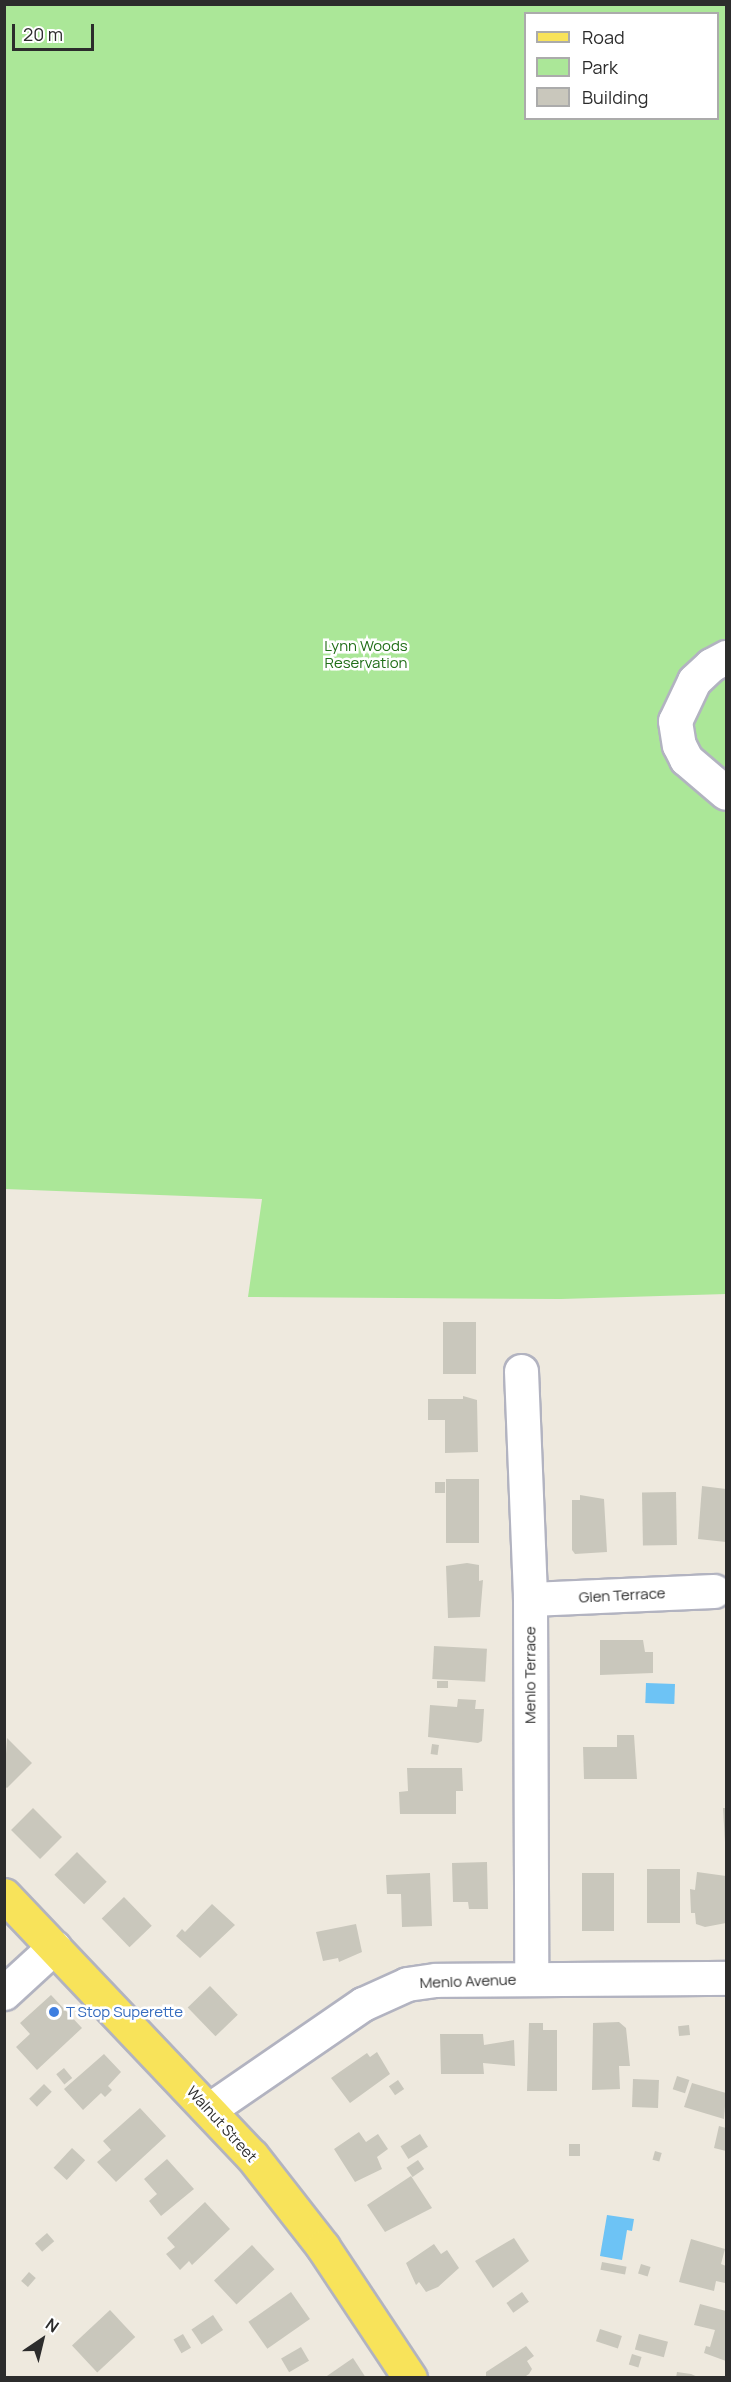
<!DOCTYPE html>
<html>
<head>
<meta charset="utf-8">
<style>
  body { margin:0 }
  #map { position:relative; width:731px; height:2382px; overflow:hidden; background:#eee9de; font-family:Manrope,sans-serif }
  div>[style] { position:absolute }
  .green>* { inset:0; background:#abe798 }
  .water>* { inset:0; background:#6dc3f5; transform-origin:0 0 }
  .building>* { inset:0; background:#c9c7bc; transform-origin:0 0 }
  .roads { filter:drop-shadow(2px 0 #b2b3c0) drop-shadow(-2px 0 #b2b3c0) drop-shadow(0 2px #b2b3c0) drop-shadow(0 -2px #b2b3c0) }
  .minor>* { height:33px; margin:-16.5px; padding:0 16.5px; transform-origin:16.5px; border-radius:16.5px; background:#fff }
  .major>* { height:33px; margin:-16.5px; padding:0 16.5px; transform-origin:16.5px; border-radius:16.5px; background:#f8e35a }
  .dots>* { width:16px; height:16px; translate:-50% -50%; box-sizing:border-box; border:3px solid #fff; border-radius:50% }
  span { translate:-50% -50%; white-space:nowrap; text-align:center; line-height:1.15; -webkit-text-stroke:5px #fff; paint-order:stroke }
  .park-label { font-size:15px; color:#206e17 }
  .street-label { font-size:15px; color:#2c2c2c }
  .shop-label { font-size:15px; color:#366cbe }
  .left { translate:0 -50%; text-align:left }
  .frame { position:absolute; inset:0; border:6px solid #2c2c2c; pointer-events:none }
  .legend { position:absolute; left:524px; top:12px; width:195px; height:108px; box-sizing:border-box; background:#fff; border:2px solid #ababab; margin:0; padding:8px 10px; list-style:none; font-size:18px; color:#2c2c2c }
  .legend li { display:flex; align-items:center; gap:12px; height:30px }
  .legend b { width:30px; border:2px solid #ababab }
  .north { position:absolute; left:12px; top:2310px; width:60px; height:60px; -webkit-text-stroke:4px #fff; paint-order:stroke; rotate:35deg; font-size:16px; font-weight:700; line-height:24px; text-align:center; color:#2c2c2c }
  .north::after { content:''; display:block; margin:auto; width:21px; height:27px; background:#2c2c2c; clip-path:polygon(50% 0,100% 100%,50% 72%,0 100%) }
  .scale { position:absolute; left:12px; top:24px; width:82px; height:27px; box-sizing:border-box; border:3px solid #2c2c2c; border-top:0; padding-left:8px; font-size:18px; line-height:21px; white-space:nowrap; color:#2c2c2c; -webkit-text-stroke:4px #fff; paint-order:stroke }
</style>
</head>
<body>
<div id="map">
  <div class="green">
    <i style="clip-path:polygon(evenodd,5px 5px,726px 5px,726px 1294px,561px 1299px,248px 1297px,262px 1199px,5px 1189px,5px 5px,526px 14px,718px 14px,718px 118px,526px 118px,526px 14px)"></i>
  </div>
  <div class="water">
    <i style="left:646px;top:1683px;width:29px;height:20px;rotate:2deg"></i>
    <i style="clip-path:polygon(607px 2215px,634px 2219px,632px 2231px,627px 2230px,622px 2260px,600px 2256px)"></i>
  </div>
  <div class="building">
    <i style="left:443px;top:1322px;width:33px;height:52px"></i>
    <i style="clip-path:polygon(463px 1396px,477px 1400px,478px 1452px,445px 1453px,445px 1420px,428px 1420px,428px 1399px,463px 1399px)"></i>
    <i style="left:446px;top:1479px;width:33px;height:64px"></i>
    <i style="left:435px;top:1482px;width:10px;height:11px"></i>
    <i style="clip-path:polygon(702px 1486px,726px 1489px,726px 1542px,698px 1539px)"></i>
    <i style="left:676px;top:1492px;width:53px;height:34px;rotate:89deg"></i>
    <i style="clip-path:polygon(580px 1495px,604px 1499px,607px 1552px,575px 1554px,572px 1550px,572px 1500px,580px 1500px)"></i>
    <i style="clip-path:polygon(467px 1563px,479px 1565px,479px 1581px,483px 1580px,480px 1617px,448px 1618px,446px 1566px)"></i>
    <i style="clip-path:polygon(600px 1640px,643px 1640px,645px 1652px,653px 1652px,653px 1673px,600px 1675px)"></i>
    <i style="left:434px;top:1646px;width:53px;height:33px;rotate:3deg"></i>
    <i style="left:448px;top:1681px;width:7px;height:11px;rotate:90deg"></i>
    <i style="clip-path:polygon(458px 1699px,476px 1700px,475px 1709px,484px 1709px,482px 1741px,478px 1743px,428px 1737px,430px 1705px,457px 1707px)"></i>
    <i style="clip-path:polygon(617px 1735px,634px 1735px,637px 1779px,584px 1779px,583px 1747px,617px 1747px)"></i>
    <i style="clip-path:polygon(7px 1738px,32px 1763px,7px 1788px,4px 1786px)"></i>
    <i style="left:432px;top:1744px;width:7px;height:10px;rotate:8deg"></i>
    <i style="clip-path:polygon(407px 1768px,462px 1768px,463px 1791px,456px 1791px,456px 1814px,400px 1814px,399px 1792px,408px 1791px)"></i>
    <i style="left:33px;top:1808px;width:41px;height:31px;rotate:45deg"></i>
    <i style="clip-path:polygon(723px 1808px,726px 1808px,726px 1842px,725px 1842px)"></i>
    <i style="left:77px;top:1852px;width:42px;height:32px;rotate:45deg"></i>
    <i style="clip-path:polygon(487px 1862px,488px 1909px,469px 1909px,468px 1902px,453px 1902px,452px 1863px)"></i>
    <i style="left:647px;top:1869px;width:33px;height:54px"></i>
    <i style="clip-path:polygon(697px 1872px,726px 1876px,726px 1923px,705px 1927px,696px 1924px,695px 1913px,691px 1913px,690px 1889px,695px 1890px)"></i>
    <i style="clip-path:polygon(430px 1873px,432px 1926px,402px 1927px,401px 1894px,387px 1894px,386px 1875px)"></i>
    <i style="left:582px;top:1873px;width:32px;height:58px"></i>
    <i style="left:124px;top:1897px;width:40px;height:31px;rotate:46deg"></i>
    <i style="clip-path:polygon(212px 1904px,235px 1925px,200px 1958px,176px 1936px,182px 1929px,185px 1932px)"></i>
    <i style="clip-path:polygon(356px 1924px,362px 1952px,339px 1962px,338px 1958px,323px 1961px,316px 1932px)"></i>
    <i style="left:210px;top:1986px;width:40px;height:31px;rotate:46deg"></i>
    <i style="clip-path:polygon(51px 1995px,82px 2028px,37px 2070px,16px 2047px,30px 2034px,20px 2023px)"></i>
    <i style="clip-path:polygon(619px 2022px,626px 2028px,630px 2066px,619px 2066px,620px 2089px,592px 2090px,593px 2023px)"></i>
    <i style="clip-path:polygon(529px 2023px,543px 2023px,543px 2030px,557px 2030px,557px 2091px,527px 2091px)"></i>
    <i style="left:689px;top:2025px;width:10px;height:11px;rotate:84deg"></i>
    <i style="clip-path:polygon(440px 2034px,483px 2034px,484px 2045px,514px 2040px,515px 2066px,483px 2063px,484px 2074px,441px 2074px)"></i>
    <i style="clip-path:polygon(377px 2052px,390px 2074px,350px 2103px,331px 2078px,367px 2053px,370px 2057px)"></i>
    <i style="clip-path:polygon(104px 2054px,121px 2072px,108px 2086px,112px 2090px,105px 2097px,101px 2093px,83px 2110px,64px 2089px)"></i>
    <i style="left:64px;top:2068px;width:13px;height:10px;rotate:51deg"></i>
    <i style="left:677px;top:2076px;width:13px;height:14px;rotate:18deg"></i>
    <i style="left:633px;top:2079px;width:26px;height:28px;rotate:2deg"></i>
    <i style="left:398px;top:2080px;width:11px;height:11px;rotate:56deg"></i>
    <i style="clip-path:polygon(692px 2083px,726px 2093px,724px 2119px,684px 2107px)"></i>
    <i style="left:44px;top:2084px;width:11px;height:21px;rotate:45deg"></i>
    <i style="clip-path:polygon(140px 2108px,166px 2136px,116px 2182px,97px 2162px,111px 2150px,103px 2141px)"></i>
    <i style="clip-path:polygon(719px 2126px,726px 2128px,726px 2151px,714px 2148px)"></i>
    <i style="clip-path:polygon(359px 2132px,366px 2142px,378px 2134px,388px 2149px,377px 2157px,382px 2169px,355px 2182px,334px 2149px)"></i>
    <i style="left:420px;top:2134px;width:15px;height:23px;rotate:58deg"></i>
    <i style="left:569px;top:2144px;width:11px;height:12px"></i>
    <i style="left:72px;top:2148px;width:18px;height:27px;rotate:43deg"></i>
    <i style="left:655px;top:2151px;width:7px;height:9px;rotate:16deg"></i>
    <i style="clip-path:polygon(167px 2159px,194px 2189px,161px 2216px,149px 2201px,157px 2194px,144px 2179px)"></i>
    <i style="left:418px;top:2160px;width:11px;height:14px;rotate:56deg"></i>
    <i style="clip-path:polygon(411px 2176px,432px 2208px,385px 2232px,367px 2205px)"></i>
    <i style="clip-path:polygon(205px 2202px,230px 2229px,192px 2265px,189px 2261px,180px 2270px,166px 2254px,175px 2247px,167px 2238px)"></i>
    <i style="left:47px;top:2233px;width:11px;height:16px;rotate:49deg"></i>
    <i style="clip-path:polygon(514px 2238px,529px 2261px,493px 2288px,475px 2261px)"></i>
    <i style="clip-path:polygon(691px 2239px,725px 2249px,721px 2264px,726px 2266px,726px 2279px,725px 2283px,716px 2281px,714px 2291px,679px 2282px)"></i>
    <i style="clip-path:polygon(434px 2244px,441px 2254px,447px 2250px,459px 2268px,438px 2287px,426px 2292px,419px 2282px,416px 2285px,406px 2263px)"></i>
    <i style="left:252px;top:2245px;width:33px;height:52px;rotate:47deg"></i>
    <i style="left:602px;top:2262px;width:25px;height:8px;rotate:11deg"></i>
    <i style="left:641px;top:2264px;width:10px;height:10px;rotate:17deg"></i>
    <i style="left:29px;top:2272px;width:9px;height:12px;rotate:41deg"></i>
    <i style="left:291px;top:2292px;width:33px;height:52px;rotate:55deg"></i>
    <i style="left:522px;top:2292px;width:12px;height:19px;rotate:55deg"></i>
    <i style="clip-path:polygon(700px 2304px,726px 2311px,726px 2361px,704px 2353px,706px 2346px,710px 2347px,715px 2330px,694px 2325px)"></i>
    <i style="left:110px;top:2310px;width:37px;height:52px;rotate:47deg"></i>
    <i style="left:213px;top:2315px;width:18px;height:26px;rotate:56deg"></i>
    <i style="left:600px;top:2329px;width:23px;height:13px;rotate:18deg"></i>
    <i style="left:183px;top:2334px;width:16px;height:11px;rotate:60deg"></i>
    <i style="left:639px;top:2334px;width:30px;height:16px;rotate:15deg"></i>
    <i style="clip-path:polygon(526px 2346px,534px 2356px,527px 2361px,532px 2369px,529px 2374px,523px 2378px,486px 2378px,486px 2372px)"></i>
    <i style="left:301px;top:2347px;width:16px;height:23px;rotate:60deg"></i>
    <i style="left:632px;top:2354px;width:10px;height:11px;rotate:17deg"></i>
    <i style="clip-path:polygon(353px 2358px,366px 2378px,324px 2378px)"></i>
    <i style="clip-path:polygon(677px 2372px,691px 2374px,700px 2378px,676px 2378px)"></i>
  </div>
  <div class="roads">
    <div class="minor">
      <i style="left:726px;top:657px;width:17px;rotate:152deg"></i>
      <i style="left:711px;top:665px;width:23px;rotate:137deg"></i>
      <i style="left:694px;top:681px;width:44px;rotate:115.4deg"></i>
      <i style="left:675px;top:721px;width:24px;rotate:81deg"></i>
      <i style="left:679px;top:745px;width:16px;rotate:63deg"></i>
      <i style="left:686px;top:759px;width:52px;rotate:40.4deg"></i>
      <i style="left:521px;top:1371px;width:228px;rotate:87.7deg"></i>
      <i style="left:530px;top:1599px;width:380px;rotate:89.8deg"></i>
      <i style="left:530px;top:1599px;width:184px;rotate:-2.5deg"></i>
      <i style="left:4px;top:1993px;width:68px;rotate:-42.6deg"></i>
      <i style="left:210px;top:2109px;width:186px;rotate:-34.5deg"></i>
      <i style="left:363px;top:2004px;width:48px;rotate:-24.4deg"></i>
      <i style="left:407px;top:1984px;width:29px;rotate:-8deg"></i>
      <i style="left:436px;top:1980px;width:290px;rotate:-0.4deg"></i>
    </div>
    <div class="major">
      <i style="left:4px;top:1895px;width:360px;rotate:46.5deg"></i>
      <i style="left:252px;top:2156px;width:115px;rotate:52deg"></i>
      <i style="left:323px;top:2247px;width:157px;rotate:56.4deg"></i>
    </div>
  </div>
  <div class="dots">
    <i style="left:54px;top:2012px;background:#3f7fe0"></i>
  </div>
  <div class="park-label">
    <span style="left:366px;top:654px">Lynn Woods<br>Reservation</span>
  </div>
  <div class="street-label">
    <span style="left:622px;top:1595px;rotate:-3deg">Glen Terrace</span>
    <span style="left:530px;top:1675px;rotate:-90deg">Menlo Terrace</span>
    <span style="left:468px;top:1981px;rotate:-2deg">Menlo Avenue</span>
    <span style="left:222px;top:2124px;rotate:48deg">Walnut Street</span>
  </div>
  <div class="shop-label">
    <span class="left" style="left:66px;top:2012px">T Stop Superette</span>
  </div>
  <div class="frame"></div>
  <ul class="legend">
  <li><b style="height:8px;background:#f8e35a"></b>Road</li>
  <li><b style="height:16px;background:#abe798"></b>Park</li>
  <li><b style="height:16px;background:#c9c7bc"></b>Building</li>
  </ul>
  <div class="north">N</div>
  <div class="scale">20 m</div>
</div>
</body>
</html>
